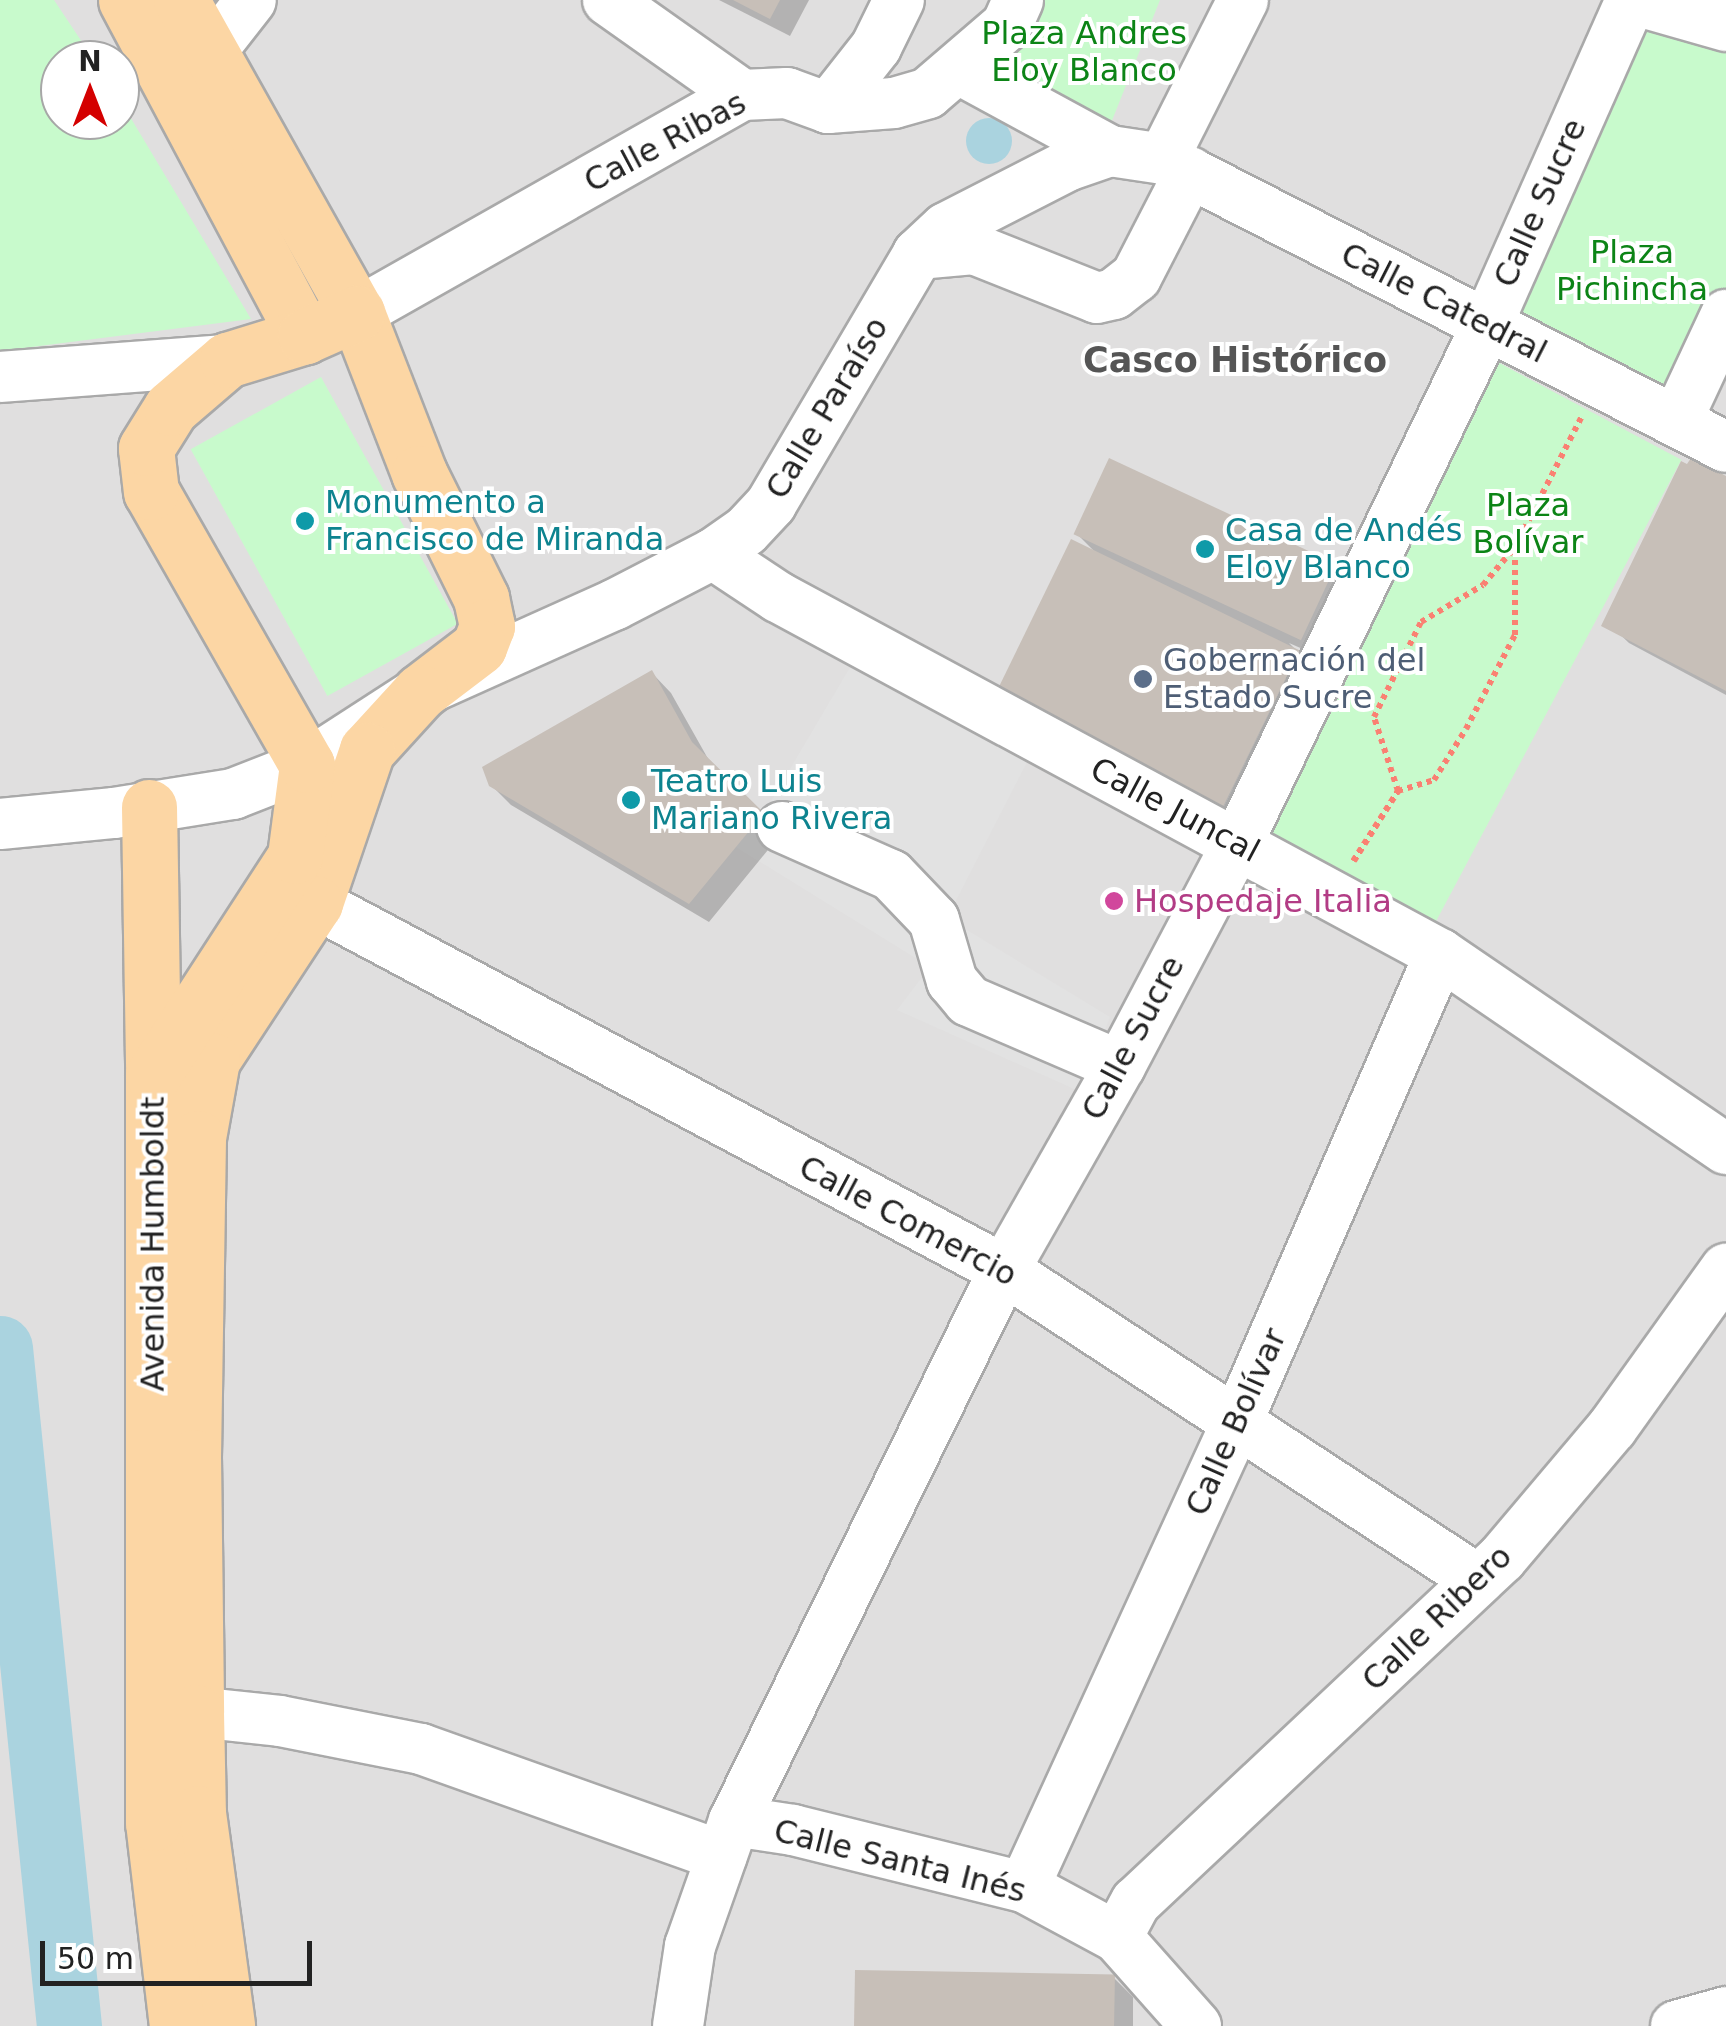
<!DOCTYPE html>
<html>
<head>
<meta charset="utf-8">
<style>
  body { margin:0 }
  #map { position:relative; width:1726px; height:2026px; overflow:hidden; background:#f2efe9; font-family:"DejaVu Sans",sans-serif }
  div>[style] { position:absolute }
  .residential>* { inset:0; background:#e0dfdf }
  .park>* { inset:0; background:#c8facc; transform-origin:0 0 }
  .parking>* { inset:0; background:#e2e2e2 }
  .water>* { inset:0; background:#aad3df }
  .round { border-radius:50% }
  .shadow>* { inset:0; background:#0003 }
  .river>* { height:65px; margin:-32.5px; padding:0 32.5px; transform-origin:32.5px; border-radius:32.5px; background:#aad3df }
  .building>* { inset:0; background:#c7bfb8; transform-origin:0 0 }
  .path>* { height:6px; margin-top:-3px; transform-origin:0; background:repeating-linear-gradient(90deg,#fa8072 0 5px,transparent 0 10px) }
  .roads { filter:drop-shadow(2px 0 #a9a9a9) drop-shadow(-2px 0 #a9a9a9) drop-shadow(0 2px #a9a9a9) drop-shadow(0 -2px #a9a9a9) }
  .minor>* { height:50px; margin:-25px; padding:0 25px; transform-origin:25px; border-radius:25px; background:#fff }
  .major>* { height:55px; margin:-27.5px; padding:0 27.5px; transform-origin:27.5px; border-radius:27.5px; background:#fcd6a4 }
  .dots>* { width:28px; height:28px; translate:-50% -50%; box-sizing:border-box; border:5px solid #fff; border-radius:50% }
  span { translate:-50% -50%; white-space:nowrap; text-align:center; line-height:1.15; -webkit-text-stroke:8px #fff; paint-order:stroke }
  .park-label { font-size:32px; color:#0c8416 }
  .street-label { font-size:32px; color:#222 }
  .culture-label { font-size:32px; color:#0d838f }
  .left { translate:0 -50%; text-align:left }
  .service-label { font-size:32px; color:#4e5e75 }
  .hotel-label { font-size:32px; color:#b23c85 }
  .neighbourhood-label { font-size:35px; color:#555; font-weight:700 }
  .north { position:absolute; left:40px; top:40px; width:100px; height:100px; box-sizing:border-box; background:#fff; border:2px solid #a7a7a7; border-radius:50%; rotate:0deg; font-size:28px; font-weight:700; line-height:40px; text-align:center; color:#222 }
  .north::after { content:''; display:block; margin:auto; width:35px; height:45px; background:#d40000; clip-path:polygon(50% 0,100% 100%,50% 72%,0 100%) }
  .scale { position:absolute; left:40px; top:1941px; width:272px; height:45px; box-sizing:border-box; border:5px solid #222; border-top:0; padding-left:12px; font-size:30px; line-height:35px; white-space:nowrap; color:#222; -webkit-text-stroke:8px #fff; paint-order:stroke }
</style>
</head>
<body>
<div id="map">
  <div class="residential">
    <i style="clip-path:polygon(evenodd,0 0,1726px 0,1726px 2026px,0 2026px,0 0,60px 60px,120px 60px,120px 120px,60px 120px,60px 60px)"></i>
  </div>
  <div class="park">
    <i style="clip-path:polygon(0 0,54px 0,94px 60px,60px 60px,60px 120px,120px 120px,120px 100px,251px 319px,0 351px)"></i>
    <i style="clip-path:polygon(1006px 0,1160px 0,1111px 123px,982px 59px)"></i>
    <i style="clip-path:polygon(1653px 5px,1726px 39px,1726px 295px,1674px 396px,1507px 317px)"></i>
    <i style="left:1488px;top:357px;width:219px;height:528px;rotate:28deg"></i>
    <i style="left:321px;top:377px;width:282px;height:149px;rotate:61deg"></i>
  </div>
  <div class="parking">
    <i style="clip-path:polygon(852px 664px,1028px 760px,947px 918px,1110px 1017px,1081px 1092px,897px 1010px,930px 967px,736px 847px,764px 813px)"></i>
  </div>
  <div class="water">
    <i class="round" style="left:966px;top:118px;width:46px;height:46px"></i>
  </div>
  <div class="shadow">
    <i style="clip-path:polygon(719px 0,809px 0,790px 36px)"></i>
    <i style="clip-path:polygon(1726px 478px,1726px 695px,1629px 643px,1609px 624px)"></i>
    <i style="clip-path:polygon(1076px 533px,1335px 565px,1355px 585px,1321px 657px,1289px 643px,1317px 671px,1235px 837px,1096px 553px)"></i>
    <i style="clip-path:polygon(652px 673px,671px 693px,711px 764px,781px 834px,709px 922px,511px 805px,491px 785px)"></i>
    <i style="clip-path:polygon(1114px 1978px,1133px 1997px,1133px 2026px,856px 2026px)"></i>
  </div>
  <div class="river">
    <i style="left:0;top:1348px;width:682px;rotate:84.19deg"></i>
  </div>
  <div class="building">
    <i style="clip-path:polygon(733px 0,780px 0,770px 19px)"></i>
    <i style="left:1109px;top:458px;width:251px;height:84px;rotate:25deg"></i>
    <i style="clip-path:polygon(1691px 458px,1726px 476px,1726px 691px,1601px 626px,1681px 461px,1687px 464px)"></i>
    <i style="left:1071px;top:539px;width:254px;height:190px;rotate:26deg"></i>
    <i style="clip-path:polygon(652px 670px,692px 742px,764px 813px,689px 904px,489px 786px,482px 767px)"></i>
    <i style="left:855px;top:1970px;width:260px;height:56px;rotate:1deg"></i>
  </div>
  <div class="path">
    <i style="left:1353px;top:861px;width:83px;rotate:-57.3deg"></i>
    <i style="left:1398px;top:791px;width:38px;rotate:-17deg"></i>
    <i style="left:1434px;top:780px;width:60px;rotate:-57.9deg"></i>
    <i style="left:1466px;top:729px;width:106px;rotate:-62.5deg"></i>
    <i style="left:1515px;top:635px;width:88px;rotate:-90deg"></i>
    <i style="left:1354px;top:861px;width:83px;rotate:-57.8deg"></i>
    <i style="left:1398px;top:791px;width:78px;rotate:-108deg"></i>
    <i style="left:1374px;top:717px;width:106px;rotate:-63.7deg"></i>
    <i style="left:1421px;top:622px;width:72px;rotate:-30.8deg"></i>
    <i style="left:1483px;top:585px;width:50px;rotate:-49.9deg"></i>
    <i style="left:1515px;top:547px;width:145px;rotate:-62.9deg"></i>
  </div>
  <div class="roads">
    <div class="minor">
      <i style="left:608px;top:0;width:164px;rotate:35.3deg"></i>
      <i style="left:1635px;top:0;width:95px;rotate:15.9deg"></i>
      <i style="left:959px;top:69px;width:172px;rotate:28.5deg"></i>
      <i style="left:184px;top:76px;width:33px;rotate:-41deg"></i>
      <i style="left:209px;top:54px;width:68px;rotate:-52.1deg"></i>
      <i style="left:828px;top:108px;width:78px;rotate:-51.8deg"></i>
      <i style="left:876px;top:47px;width:52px;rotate:-63.9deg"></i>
      <i style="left:1163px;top:159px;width:178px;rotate:-63.3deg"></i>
      <i style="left:918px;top:254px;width:56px;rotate:-5.1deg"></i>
      <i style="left:974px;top:249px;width:132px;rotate:21.7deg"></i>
      <i style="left:1097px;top:298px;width:17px;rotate:-13deg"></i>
      <i style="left:1114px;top:294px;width:28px;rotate:-38deg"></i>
      <i style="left:1136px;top:277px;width:118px;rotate:-62.8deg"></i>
      <i style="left:357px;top:313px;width:442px;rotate:-29.5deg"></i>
      <i style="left:742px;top:95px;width:45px;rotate:-2.5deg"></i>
      <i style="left:787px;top:93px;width:44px;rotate:20.1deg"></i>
      <i style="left:828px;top:108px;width:66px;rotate:-4.3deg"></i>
      <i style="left:894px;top:103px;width:35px;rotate:-16deg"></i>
      <i style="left:928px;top:93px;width:104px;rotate:-40.7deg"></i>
      <i style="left:1007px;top:25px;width:27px;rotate:-66deg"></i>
      <i style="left:0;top:377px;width:228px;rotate:-4.3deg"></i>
      <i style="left:1677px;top:420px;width:116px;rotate:-65deg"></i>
      <i style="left:713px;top:554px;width:78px;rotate:33.5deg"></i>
      <i style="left:778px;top:597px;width:752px;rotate:28.34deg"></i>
      <i style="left:1440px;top:954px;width:346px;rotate:34.3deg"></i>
      <i style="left:0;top:824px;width:115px;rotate:-5.5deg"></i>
      <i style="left:114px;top:813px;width:121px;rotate:-9.1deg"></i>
      <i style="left:233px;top:794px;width:79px;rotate:-21.4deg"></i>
      <i style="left:307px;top:765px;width:135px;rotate:-32.9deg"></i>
      <i style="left:420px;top:692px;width:213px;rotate:-24.2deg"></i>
      <i style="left:614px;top:605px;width:111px;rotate:-27.3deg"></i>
      <i style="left:713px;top:554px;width:40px;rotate:-34.9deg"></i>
      <i style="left:746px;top:531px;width:37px;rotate:-47deg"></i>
      <i style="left:771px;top:504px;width:290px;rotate:-59.5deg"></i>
      <i style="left:918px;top:254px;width:38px;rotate:-43deg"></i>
      <i style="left:946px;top:228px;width:136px;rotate:-27.1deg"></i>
      <i style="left:1067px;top:166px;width:46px;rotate:-19.2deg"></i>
      <i style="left:1110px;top:151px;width:54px;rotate:8.6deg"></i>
      <i style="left:1163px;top:159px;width:632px;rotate:27.09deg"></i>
      <i style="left:782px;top:827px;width:119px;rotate:23.8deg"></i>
      <i style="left:891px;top:875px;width:62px;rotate:46.3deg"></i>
      <i style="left:934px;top:920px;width:64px;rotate:73.6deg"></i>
      <i style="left:952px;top:981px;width:26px;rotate:50deg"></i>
      <i style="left:969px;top:1001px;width:164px;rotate:23.3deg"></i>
      <i style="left:315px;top:903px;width:781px;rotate:28.04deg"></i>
      <i style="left:1004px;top:1270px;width:566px;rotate:33.19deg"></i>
      <i style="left:196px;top:1712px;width:84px;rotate:6.1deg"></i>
      <i style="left:280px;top:1721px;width:144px;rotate:11.2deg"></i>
      <i style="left:421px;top:1749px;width:319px;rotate:19.6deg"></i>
      <i style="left:734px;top:1821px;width:60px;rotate:8.7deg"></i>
      <i style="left:793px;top:1830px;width:238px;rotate:13.9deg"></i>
      <i style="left:1024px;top:1887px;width:106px;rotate:28.3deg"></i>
      <i style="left:1117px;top:1937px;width:119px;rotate:48.4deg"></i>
      <i style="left:1024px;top:1887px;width:511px;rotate:-65.39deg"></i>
      <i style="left:1237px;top:1422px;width:510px;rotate:-66.55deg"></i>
      <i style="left:1117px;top:1937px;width:40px;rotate:-62deg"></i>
      <i style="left:1136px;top:1902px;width:502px;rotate:-43.23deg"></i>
      <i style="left:1502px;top:1558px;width:170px;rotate:-49.8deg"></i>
      <i style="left:1612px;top:1428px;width:196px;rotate:-54.4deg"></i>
      <i style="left:678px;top:2026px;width:81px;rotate:-81.5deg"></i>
      <i style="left:690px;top:1946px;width:133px;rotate:-70.6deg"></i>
      <i style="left:734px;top:1821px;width:614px;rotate:-63.89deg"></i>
      <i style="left:1004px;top:1270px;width:235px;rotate:-60.4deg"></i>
      <i style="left:1120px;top:1066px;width:251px;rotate:-62.2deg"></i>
      <i style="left:1237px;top:844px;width:576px;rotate:-64.28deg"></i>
      <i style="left:1487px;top:325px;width:355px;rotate:-66.1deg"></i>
      <i style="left:1676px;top:2026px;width:52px;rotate:-15.6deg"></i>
    </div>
    <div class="major">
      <i style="left:126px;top:0;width:381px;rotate:62deg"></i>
      <i style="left:181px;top:0;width:359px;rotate:60.7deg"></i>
      <i style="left:357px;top:313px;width:172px;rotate:68.8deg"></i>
      <i style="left:419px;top:473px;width:140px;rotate:63.6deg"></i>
      <i style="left:481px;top:598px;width:29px;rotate:78deg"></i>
      <i style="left:487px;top:626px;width:22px;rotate:111deg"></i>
      <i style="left:479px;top:647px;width:74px;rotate:142.7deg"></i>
      <i style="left:420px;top:692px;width:79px;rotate:132.4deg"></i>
      <i style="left:367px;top:750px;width:162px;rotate:108.8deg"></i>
      <i style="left:315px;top:903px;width:188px;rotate:123.3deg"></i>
      <i style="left:212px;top:1060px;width:79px;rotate:100.2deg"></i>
      <i style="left:198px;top:1138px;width:319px;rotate:90.9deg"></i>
      <i style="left:193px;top:1457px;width:255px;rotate:89.3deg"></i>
      <i style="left:196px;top:1712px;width:101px;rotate:88.9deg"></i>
      <i style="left:198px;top:1813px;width:215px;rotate:82.2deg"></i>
      <i style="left:149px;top:807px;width:268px;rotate:89.1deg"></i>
      <i style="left:177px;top:2026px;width:204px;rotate:-96.7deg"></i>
      <i style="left:153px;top:1823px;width:748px;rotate:-90deg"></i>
      <i style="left:153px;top:1075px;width:261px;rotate:-57deg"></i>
      <i style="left:295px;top:856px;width:92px;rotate:-82.5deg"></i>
      <i style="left:307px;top:765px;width:314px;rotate:-119.7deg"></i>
      <i style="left:151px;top:492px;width:44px;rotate:-96.5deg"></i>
      <i style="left:146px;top:448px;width:47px;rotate:-58deg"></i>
      <i style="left:171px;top:408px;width:74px;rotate:-40.6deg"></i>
      <i style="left:227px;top:360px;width:82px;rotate:-17.1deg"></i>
      <i style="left:305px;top:336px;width:57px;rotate:-23.9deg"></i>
    </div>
  </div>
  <div class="dots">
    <i style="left:305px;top:521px;background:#0f9aa8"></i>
    <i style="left:1205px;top:549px;background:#0f9aa8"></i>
    <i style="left:1143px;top:679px;background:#5c6f8a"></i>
    <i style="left:631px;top:800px;background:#0f9aa8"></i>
    <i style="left:1114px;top:901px;background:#d1479c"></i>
  </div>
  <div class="park-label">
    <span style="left:1084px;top:52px">Plaza Andres<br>Eloy Blanco</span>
    <span style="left:1632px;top:271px">Plaza<br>Pichincha</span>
    <span style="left:1528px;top:524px">Plaza<br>Bolívar</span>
  </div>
  <div class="street-label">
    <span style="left:665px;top:142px;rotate:-28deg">Calle Ribas</span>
    <span style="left:1540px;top:203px;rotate:-66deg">Calle Sucre</span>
    <span style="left:1444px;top:303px;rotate:27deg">Calle Catedral</span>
    <span style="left:827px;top:408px;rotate:-59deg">Calle Paraíso</span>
    <span style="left:1175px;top:810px;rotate:28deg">Calle Juncal</span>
    <span style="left:1133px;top:1038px;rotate:-62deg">Calle Sucre</span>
    <span style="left:908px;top:1221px;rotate:28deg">Calle Comercio</span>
    <span style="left:153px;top:1244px;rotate:-90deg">Avenida Humboldt</span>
    <span style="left:1236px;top:1422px;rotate:-66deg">Calle Bolívar</span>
    <span style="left:1437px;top:1618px;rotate:-44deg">Calle Ribero</span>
    <span style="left:900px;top:1861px;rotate:14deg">Calle Santa Inés</span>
  </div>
  <div class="culture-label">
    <span class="left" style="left:325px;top:521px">Monumento a<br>Francisco de Miranda</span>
    <span class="left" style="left:1225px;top:549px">Casa de Andés<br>Eloy Blanco</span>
    <span class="left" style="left:651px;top:800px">Teatro Luis<br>Mariano Rivera</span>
  </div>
  <div class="service-label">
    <span class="left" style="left:1163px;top:679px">Gobernación del<br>Estado Sucre</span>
  </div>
  <div class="hotel-label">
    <span class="left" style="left:1134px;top:901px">Hospedaje Italia</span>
  </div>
  <div class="neighbourhood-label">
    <span style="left:1235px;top:360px">Casco Histórico</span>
  </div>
  <div class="north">N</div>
  <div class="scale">50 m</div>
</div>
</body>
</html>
